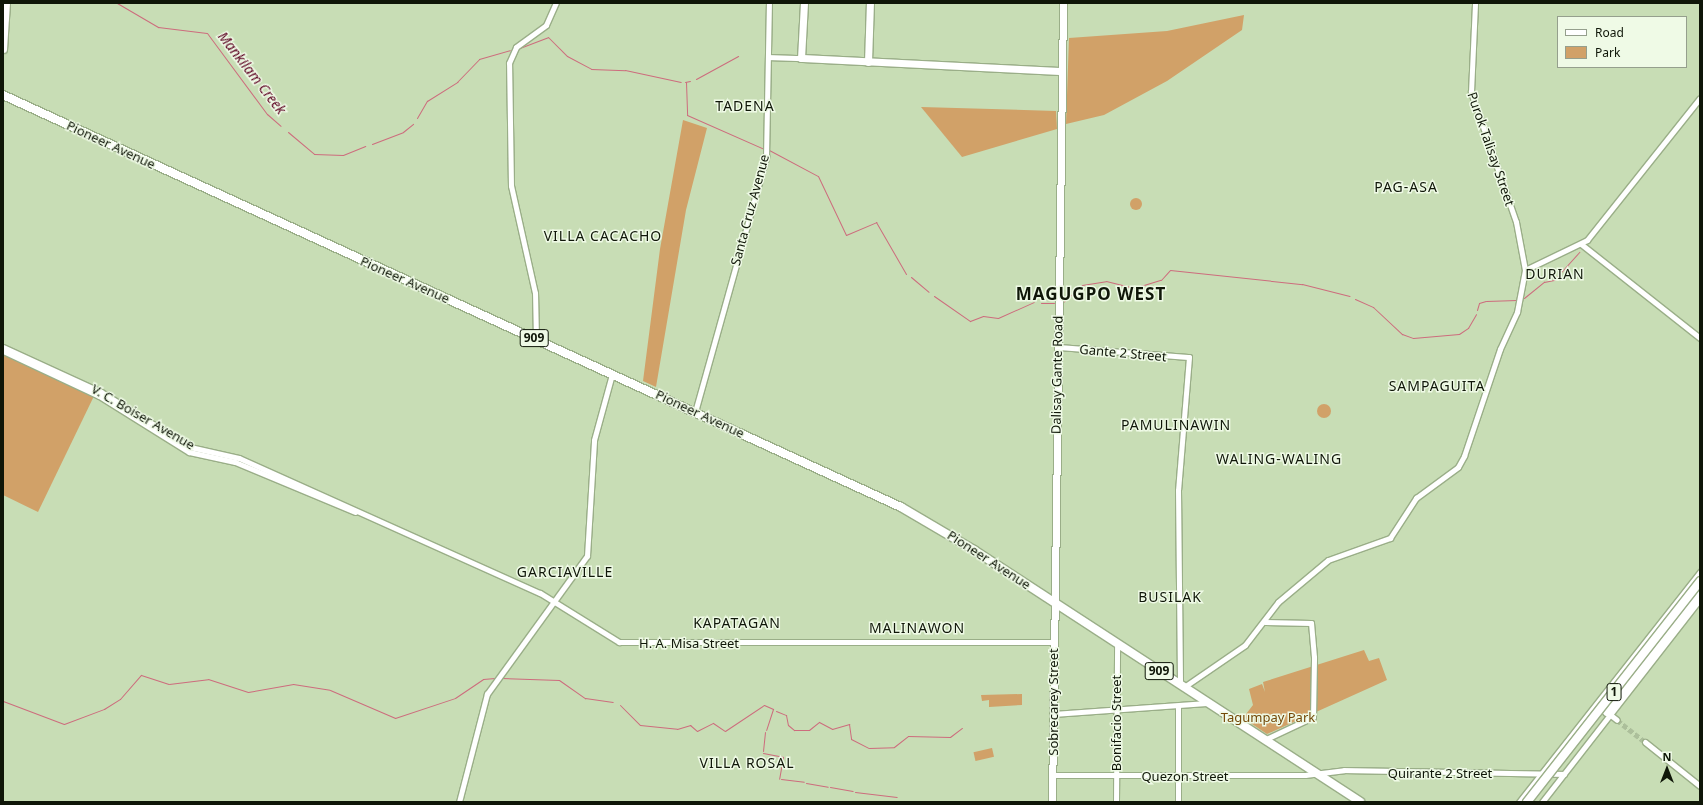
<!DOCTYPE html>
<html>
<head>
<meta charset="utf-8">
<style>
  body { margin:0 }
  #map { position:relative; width:1703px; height:805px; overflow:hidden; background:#c8ddb5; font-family:"Noto Sans",sans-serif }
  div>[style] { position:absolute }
  .green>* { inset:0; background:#d1a168; transform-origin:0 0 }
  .round { border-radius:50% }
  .stream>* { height:1px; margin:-0.5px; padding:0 0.5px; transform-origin:0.5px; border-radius:0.5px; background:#cd6c7d }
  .minor-tunnel>* { height:5px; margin-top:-2.5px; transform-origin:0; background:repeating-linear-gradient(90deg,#acbf9b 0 5px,transparent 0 7.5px) }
  .roads { filter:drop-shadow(1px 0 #9aae88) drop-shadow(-1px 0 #9aae88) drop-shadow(0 1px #9aae88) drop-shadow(0 -1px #9aae88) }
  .minor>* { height:5px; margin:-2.5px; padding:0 2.5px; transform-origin:2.5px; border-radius:2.5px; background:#fff }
  .major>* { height:7px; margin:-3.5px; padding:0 3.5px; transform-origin:3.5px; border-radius:3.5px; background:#fff }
  .highway>* { height:8px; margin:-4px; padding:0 4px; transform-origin:4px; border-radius:4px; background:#fff }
  .bridges { filter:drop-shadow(1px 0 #9aae88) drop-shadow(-1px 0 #9aae88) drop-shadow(0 1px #9aae88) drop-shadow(0 -1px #9aae88) }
  .highway-bridge>* { height:8px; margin:-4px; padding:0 4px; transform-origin:4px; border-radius:4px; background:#fff }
  span { translate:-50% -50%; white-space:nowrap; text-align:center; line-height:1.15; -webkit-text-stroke:3px #effae6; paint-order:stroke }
  .shield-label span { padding:1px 3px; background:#effae6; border:1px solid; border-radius:3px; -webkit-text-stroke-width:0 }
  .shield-label { font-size:12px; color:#0f1608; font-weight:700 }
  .street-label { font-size:13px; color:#0f1608 }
  .park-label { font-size:13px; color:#734808 }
  .water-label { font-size:14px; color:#5a001f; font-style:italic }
  .neighbourhood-label { font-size:14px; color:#0f1608; letter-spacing:1px }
  .district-label { font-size:17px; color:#0f1608; font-weight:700; letter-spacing:1px }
  .frame { position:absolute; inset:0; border:4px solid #0f1608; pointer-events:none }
  .legend { position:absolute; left:1557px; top:16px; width:130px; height:52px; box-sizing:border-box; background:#effae6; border:1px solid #959f8d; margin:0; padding:5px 7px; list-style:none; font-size:12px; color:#0f1608 }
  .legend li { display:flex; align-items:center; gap:8px; height:20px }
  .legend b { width:20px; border:1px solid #959f8d }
  .north { position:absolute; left:1647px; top:749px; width:40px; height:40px; -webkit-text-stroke:3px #effae6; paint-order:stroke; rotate:0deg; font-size:11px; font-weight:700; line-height:16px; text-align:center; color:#0f1608 }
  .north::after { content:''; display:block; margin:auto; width:14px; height:18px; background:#0f1608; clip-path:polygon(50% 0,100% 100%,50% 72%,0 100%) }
</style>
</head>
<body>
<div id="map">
  <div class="green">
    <i style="clip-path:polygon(1244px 15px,1242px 30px,1167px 81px,1104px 115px,1066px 124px,1069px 38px,1167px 31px)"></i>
    <i style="clip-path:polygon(921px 107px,1056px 111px,1057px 129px,962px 157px)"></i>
    <i style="clip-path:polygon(683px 120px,707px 128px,686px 210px,656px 387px,643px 381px,660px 249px)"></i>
    <i class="round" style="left:1130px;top:198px;width:12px;height:12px"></i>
    <i style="clip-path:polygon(3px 354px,94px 396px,38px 512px,3px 495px)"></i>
    <i class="round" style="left:1317px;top:404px;width:14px;height:14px"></i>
    <i style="clip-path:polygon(1364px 650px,1369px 661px,1379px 658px,1387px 680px,1267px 734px,1243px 718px,1253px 705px,1249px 689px,1262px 684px,1265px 692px,1263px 682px)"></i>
    <i style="clip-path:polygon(1022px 694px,1022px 705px,989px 707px,989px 700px,982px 701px,981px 695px)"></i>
    <i style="left:992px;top:748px;width:9px;height:19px;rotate:77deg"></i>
  </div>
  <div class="stream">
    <i style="left:117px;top:3px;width:48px;rotate:30.3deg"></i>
    <i style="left:158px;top:27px;width:49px;rotate:7deg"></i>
    <i style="left:207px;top:33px;width:101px;rotate:53.5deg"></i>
    <i style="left:267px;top:114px;width:18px;rotate:41deg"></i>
    <i style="left:517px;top:49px;width:33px;rotate:-21deg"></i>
    <i style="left:548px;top:37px;width:27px;rotate:45deg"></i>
    <i style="left:567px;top:56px;width:27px;rotate:28deg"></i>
    <i style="left:591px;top:69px;width:34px;rotate:2deg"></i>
    <i style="left:625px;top:70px;width:57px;rotate:12.1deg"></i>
    <i style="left:696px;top:79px;width:48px;rotate:-28.7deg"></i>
    <i style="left:685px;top:82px;width:5px;rotate:-11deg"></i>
    <i style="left:686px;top:82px;width:33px;rotate:88deg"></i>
    <i style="left:687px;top:115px;width:84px;rotate:23.8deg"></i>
    <i style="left:417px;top:118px;width:20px;rotate:-60deg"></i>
    <i style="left:427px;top:101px;width:36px;rotate:-32deg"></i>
    <i style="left:457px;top:82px;width:32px;rotate:-46deg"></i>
    <i style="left:479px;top:59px;width:32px;rotate:-16deg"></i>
    <i style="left:288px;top:132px;width:34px;rotate:40deg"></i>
    <i style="left:314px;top:154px;width:29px;rotate:2deg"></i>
    <i style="left:343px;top:155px;width:24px;rotate:-22deg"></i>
    <i style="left:372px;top:144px;width:33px;rotate:-21deg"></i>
    <i style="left:403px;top:132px;width:13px;rotate:-39deg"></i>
    <i style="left:769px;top:150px;width:55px;rotate:28deg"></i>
    <i style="left:818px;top:176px;width:65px;rotate:64.6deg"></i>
    <i style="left:846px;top:235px;width:33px;rotate:-23deg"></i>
    <i style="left:876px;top:222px;width:60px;rotate:60deg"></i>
    <i style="left:911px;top:277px;width:23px;rotate:40deg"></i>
    <i style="left:934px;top:296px;width:44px;rotate:34.8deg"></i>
    <i style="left:970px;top:321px;width:14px;rotate:-21deg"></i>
    <i style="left:983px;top:316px;width:15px;rotate:8deg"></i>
    <i style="left:998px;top:318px;width:39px;rotate:-24deg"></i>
    <i style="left:1524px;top:298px;width:26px;rotate:-39deg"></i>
    <i style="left:1544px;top:282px;width:10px;rotate:-11deg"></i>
    <i style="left:1554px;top:280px;width:38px;rotate:-48deg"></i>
    <i style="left:1355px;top:299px;width:20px;rotate:24deg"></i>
    <i style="left:1373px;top:307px;width:40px;rotate:43deg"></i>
    <i style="left:1402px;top:334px;width:12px;rotate:20deg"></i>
    <i style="left:1413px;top:338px;width:46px;rotate:-5deg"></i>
    <i style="left:1459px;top:334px;width:11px;rotate:-34deg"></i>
    <i style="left:1468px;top:328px;width:16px;rotate:-60deg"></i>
    <i style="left:1041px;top:303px;width:13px"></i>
    <i style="left:1061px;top:304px;width:28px;rotate:-42deg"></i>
    <i style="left:1082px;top:285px;width:24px;rotate:-9deg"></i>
    <i style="left:1106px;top:281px;width:29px;rotate:14deg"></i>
    <i style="left:1134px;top:288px;width:28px;rotate:-17deg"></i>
    <i style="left:1161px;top:280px;width:13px;rotate:-48deg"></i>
    <i style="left:1170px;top:270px;width:133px;rotate:6.1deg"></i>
    <i style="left:1302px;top:284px;width:49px;rotate:14.3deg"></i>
    <i style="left:1477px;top:310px;width:7px;rotate:-74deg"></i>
    <i style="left:1479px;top:303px;width:7px;rotate:-16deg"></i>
    <i style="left:1486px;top:301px;width:31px;rotate:-2deg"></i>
    <i style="left:501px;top:678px;width:58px;rotate:2deg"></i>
    <i style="left:559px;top:680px;width:32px;rotate:35deg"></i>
    <i style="left:585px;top:698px;width:28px;rotate:8deg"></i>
    <i style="left:3px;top:701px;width:65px;rotate:20.7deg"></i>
    <i style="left:64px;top:724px;width:43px;rotate:-20.6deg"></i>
    <i style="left:104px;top:709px;width:19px;rotate:-32deg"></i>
    <i style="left:120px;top:699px;width:32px;rotate:-49deg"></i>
    <i style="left:141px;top:675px;width:29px;rotate:18deg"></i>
    <i style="left:169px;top:684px;width:39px;rotate:-7deg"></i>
    <i style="left:208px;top:679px;width:42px;rotate:18deg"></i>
    <i style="left:248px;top:692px;width:46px;rotate:-10.1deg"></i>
    <i style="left:293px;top:684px;width:37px;rotate:9deg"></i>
    <i style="left:330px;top:690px;width:71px;rotate:23.3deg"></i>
    <i style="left:395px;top:718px;width:63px;rotate:-18.4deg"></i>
    <i style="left:455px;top:698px;width:34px;rotate:-34deg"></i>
    <i style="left:483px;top:679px;width:12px;rotate:-5deg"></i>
    <i style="left:620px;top:705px;width:28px;rotate:45deg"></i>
    <i style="left:640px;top:725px;width:37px;rotate:6deg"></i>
    <i style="left:677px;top:729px;width:14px;rotate:-17deg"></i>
    <i style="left:690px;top:725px;width:9px;rotate:41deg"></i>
    <i style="left:697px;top:731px;width:18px;rotate:-27deg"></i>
    <i style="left:713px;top:723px;width:14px;rotate:34deg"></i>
    <i style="left:725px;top:731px;width:47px;rotate:-33.7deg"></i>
    <i style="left:764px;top:705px;width:10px;rotate:24deg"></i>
    <i style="left:773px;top:709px;width:22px;rotate:108deg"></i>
    <i style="left:776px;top:711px;width:11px;rotate:22deg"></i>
    <i style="left:786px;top:715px;width:10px;rotate:79deg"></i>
    <i style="left:788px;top:725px;width:8px;rotate:40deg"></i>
    <i style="left:794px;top:730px;width:15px"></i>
    <i style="left:809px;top:730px;width:13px;rotate:-39deg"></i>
    <i style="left:819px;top:722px;width:15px;rotate:28deg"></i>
    <i style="left:832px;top:729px;width:18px;rotate:-16deg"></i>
    <i style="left:849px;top:724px;width:15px;rotate:82deg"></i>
    <i style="left:851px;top:739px;width:20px;rotate:27deg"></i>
    <i style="left:869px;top:748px;width:25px;rotate:-2deg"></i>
    <i style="left:894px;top:747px;width:18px;rotate:-38deg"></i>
    <i style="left:908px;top:736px;width:42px;rotate:1.4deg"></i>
    <i style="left:950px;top:737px;width:15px;rotate:-37deg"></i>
    <i style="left:763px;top:751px;width:19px;rotate:-84deg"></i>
    <i style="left:763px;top:753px;width:20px;rotate:11deg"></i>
    <i style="left:783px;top:757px;width:22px;rotate:100deg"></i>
    <i style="left:781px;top:779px;width:23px;rotate:7deg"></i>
    <i style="left:806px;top:783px;width:22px;rotate:10deg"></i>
    <i style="left:830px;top:787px;width:23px;rotate:10deg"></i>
    <i style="left:855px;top:792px;width:42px;rotate:6.8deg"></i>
  </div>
  <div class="minor-tunnel">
    <i style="left:1617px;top:720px;width:36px;rotate:38deg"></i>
  </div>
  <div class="roads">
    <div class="minor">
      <i style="left:769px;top:57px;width:32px;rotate:2deg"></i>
      <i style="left:1581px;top:244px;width:152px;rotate:38.3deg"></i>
      <i style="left:1525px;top:270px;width:69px;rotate:-25.8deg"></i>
      <i style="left:1587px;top:240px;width:181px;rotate:-51.5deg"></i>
      <i style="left:536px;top:339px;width:46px;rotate:-91.2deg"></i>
      <i style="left:535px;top:293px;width:110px;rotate:-102.6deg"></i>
      <i style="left:511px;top:186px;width:123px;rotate:-90.9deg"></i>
      <i style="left:509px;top:63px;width:17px;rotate:-66deg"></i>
      <i style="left:516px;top:47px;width:37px;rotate:-36deg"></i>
      <i style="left:546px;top:25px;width:24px;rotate:-66deg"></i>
      <i style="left:3px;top:347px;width:108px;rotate:24.7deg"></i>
      <i style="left:101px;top:392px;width:105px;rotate:31.7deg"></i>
      <i style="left:190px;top:447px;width:50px;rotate:12.7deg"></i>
      <i style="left:239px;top:458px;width:330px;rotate:24.2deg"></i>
      <i style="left:540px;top:593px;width:93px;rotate:31.8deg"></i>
      <i style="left:619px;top:642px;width:434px"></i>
      <i style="left:1058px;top:347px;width:131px;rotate:4.4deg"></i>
      <i style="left:1189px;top:357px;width:133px;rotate:94.7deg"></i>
      <i style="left:1178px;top:490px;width:194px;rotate:89.4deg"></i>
      <i style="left:3px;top:351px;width:106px;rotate:25.1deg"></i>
      <i style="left:99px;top:396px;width:106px;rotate:31.9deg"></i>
      <i style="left:189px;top:452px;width:47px;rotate:12.3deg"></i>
      <i style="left:235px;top:462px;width:130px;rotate:22.6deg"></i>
      <i style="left:695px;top:412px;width:265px;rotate:-74.4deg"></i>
      <i style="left:766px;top:157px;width:154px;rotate:-88.9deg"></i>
      <i style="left:1184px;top:687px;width:74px;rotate:-34.5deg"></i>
      <i style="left:1245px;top:645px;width:54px;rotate:-52.5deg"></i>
      <i style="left:1278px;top:602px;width:65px;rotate:-40deg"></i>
      <i style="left:1328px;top:560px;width:66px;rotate:-19.5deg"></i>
      <i style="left:1390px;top:538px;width:48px;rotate:-57deg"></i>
      <i style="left:1416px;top:498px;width:52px;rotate:-36.4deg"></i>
      <i style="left:1458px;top:467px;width:13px;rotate:-61deg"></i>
      <i style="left:1464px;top:456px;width:113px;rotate:-71.4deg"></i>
      <i style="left:1500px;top:349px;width:41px;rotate:-65.3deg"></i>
      <i style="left:1517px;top:312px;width:43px;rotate:-79.2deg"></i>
      <i style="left:1525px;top:270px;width:49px;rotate:-100.6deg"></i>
      <i style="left:1516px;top:222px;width:138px;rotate:-109.1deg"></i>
      <i style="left:1471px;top:92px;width:89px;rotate:-87.4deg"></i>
      <i style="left:1608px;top:713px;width:11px;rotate:38deg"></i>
      <i style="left:1053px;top:714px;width:154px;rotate:-4.1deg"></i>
      <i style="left:1264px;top:740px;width:54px;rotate:-25.1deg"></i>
      <i style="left:1313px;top:717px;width:60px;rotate:-89deg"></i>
      <i style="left:1314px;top:657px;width:34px;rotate:-95deg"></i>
      <i style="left:1311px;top:623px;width:46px;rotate:-178.8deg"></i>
      <i style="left:1645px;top:742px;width:70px;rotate:38.7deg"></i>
      <i style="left:1052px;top:775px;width:253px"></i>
      <i style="left:1305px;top:775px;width:39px;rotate:-7deg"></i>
      <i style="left:1344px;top:770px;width:220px;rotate:1deg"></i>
      <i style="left:459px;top:802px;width:112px;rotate:-75.5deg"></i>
      <i style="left:487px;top:694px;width:170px;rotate:-54.1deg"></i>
      <i style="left:587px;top:556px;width:116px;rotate:-86.5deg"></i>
      <i style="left:594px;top:440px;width:68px;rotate:-74.7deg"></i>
      <i style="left:1116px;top:802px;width:159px;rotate:-89.6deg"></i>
      <i style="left:1178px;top:802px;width:95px;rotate:-90deg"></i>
      <i style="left:1519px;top:802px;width:293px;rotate:-51.8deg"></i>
      <i style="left:1542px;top:802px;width:257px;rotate:-52.1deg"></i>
    </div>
    <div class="major">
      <i style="left:804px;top:3px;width:55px;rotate:93.1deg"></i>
      <i style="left:801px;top:58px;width:260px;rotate:2.9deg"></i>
      <i style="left:3px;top:49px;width:46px;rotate:-86.3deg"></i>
      <i style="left:868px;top:62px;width:59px;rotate:-88.1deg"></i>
      <i style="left:1052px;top:802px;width:799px;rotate:-89.21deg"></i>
    </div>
    <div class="highway">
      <i style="left:3px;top:95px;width:988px;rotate:24.65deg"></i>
      <i style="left:901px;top:507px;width:85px;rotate:30.5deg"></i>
      <i style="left:974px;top:550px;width:461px;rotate:33.1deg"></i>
      <i style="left:1607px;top:712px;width:152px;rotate:-52.2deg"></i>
    </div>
  </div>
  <div class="bridges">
    <div class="highway-bridge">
      <i style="left:1527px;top:802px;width:281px;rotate:-51.9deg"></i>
    </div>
  </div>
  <div class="shield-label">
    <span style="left:534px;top:338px">909</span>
    <span style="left:1159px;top:671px">909</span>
    <span style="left:1614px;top:692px">1</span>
  </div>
  <div class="street-label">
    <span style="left:111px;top:145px;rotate:25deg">Pioneer Avenue</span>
    <span style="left:1491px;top:149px;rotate:71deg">Purok Talisay Street</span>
    <span style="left:750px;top:210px;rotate:-75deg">Santa Cruz Avenue</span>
    <span style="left:405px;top:280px;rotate:24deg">Pioneer Avenue</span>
    <span style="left:1123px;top:353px;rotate:5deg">Gante 2 Street</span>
    <span style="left:1057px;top:375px;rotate:-89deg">Dalisay Gante Road</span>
    <span style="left:700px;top:414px;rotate:25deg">Pioneer Avenue</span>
    <span style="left:143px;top:417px;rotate:30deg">V. C. Boiser Avenue</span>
    <span style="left:989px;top:560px;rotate:33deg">Pioneer Avenue</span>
    <span style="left:689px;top:643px">H. A. Misa Street</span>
    <span style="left:1053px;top:702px;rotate:-90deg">Sobrecarey Street</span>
    <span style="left:1116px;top:723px;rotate:-90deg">Bonifacio Street</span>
    <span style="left:1440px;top:773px">Quirante 2 Street</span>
    <span style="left:1185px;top:776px">Quezon Street</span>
  </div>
  <div class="park-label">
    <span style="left:1268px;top:717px">Tagumpay Park</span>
  </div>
  <div class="water-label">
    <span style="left:252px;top:73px;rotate:52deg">Mankilam Creek</span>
  </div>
  <div class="neighbourhood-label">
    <span style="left:745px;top:106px">TADENA</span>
    <span style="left:1406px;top:187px">PAG-ASA</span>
    <span style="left:603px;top:236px">VILLA CACACHO</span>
    <span style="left:1555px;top:274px">DURIAN</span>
    <span style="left:1437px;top:386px">SAMPAGUITA</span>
    <span style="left:1176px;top:425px">PAMULINAWIN</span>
    <span style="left:1279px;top:459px">WALING-WALING</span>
    <span style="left:565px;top:572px">GARCIAVILLE</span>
    <span style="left:1170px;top:597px">BUSILAK</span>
    <span style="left:737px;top:623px">KAPATAGAN</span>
    <span style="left:917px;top:628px">MALINAWON</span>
    <span style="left:747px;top:763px">VILLA ROSAL</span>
  </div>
  <div class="district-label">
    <span style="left:1091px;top:294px">MAGUGPO WEST</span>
  </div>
  <div class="frame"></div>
  <ul class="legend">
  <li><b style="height:5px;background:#fff"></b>Road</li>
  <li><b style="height:11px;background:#d1a168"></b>Park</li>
  </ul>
  <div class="north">N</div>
</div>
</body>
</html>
